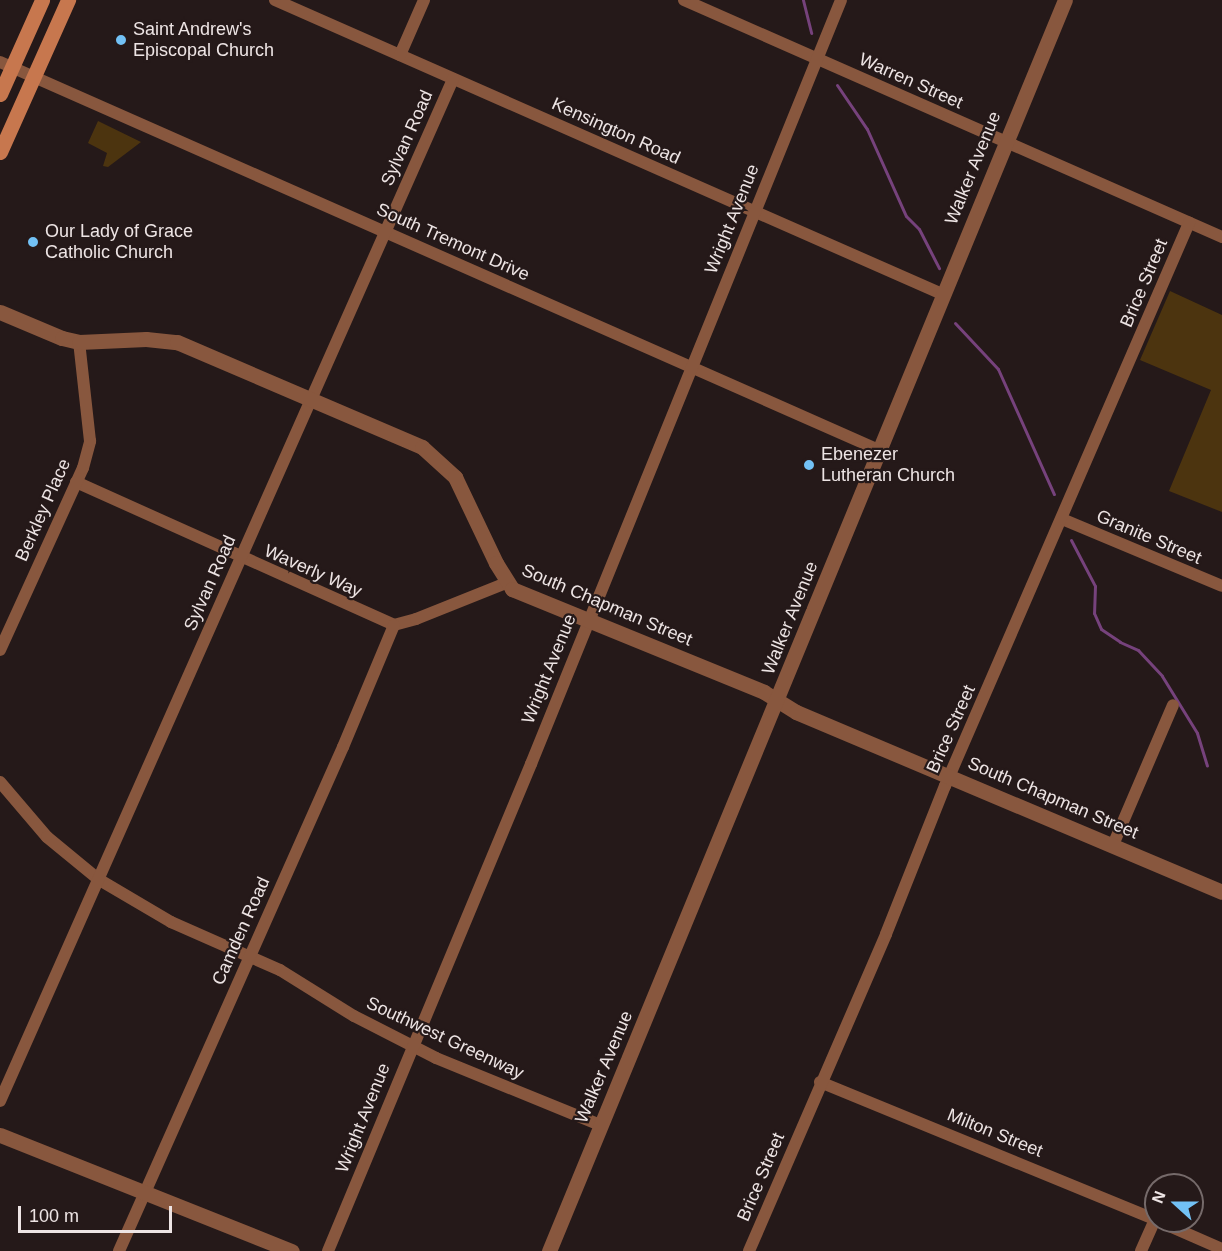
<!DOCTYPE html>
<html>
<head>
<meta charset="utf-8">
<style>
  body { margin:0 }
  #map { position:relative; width:1222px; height:1251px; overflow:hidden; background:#251919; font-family:Arial,sans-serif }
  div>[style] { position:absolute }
  .green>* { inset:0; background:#4c340f }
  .stream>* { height:3px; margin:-1.5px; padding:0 1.5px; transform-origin:1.5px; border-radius:1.5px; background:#76427c }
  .minor>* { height:12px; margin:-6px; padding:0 6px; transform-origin:6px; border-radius:6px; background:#88573e }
  .tertiary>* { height:15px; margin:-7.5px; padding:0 7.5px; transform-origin:7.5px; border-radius:7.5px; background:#88573e }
  .secondary>* { height:15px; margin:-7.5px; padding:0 7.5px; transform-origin:7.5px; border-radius:7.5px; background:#c7774e }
  .dots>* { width:16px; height:16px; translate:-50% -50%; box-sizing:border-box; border:3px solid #251919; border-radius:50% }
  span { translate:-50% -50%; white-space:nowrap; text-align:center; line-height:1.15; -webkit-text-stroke:4.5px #251919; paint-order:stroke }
  .poi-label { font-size:18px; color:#ede4e4 }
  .left { translate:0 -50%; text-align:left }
  .street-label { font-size:18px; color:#ede4e4 }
  .north { position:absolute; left:1144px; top:1173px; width:60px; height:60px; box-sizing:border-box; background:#251919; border:2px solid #756a6a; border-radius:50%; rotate:291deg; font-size:16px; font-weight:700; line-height:24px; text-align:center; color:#ede4e4 }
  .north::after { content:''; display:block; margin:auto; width:21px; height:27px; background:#72c1f5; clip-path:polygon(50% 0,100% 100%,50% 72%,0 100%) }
  .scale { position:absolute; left:18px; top:1206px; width:154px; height:27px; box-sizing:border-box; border:3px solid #ede4e4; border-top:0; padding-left:8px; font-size:18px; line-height:21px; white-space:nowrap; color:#ede4e4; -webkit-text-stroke:4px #251919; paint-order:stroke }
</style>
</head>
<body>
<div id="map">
  <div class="green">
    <i style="clip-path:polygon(98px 121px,141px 142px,108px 167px,103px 166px,107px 153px,88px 143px)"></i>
    <i style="clip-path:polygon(1170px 291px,1222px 315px,1222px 512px,1169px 491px,1211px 390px,1140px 360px)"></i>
  </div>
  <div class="stream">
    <i style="left:803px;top:0;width:34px;rotate:76deg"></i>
    <i style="left:837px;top:85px;width:53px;rotate:55.7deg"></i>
    <i style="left:867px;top:129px;width:95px;rotate:65.9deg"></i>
    <i style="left:906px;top:216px;width:18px;rotate:45deg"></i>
    <i style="left:919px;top:229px;width:44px;rotate:62.9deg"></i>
    <i style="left:955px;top:323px;width:63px;rotate:46.9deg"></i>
    <i style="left:998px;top:369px;width:137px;rotate:65.9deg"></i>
    <i style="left:1071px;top:540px;width:52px;rotate:62.4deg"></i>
    <i style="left:1095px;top:586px;width:27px;rotate:92deg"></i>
    <i style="left:1094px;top:613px;width:17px;rotate:66deg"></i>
    <i style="left:1101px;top:629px;width:23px;rotate:34deg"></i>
    <i style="left:1120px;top:642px;width:20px;rotate:24deg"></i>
    <i style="left:1138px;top:650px;width:35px;rotate:47deg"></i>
    <i style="left:1162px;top:676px;width:67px;rotate:58.4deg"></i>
    <i style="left:1197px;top:733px;width:34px;rotate:73deg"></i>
  </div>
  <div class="minor">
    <i style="left:275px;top:0;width:729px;rotate:23.79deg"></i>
    <i style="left:684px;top:0;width:588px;rotate:23.77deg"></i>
    <i style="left:400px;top:55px;width:60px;rotate:-66.4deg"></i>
    <i style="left:0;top:62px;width:961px;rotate:23.82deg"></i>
    <i style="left:76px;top:482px;width:349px;rotate:24.2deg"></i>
    <i style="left:394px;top:625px;width:23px;rotate:-15deg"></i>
    <i style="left:416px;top:619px;width:97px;rotate:-21.8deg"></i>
    <i style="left:1062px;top:519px;width:173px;rotate:22.7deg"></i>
    <i style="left:0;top:650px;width:200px;rotate:-65.5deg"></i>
    <i style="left:83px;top:468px;width:28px;rotate:-75deg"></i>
    <i style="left:90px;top:441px;width:100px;rotate:-96.3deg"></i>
    <i style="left:0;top:782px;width:72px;rotate:49.5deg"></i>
    <i style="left:47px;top:837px;width:66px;rotate:39.5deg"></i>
    <i style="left:98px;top:879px;width:85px;rotate:30.5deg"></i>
    <i style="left:171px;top:922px;width:119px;rotate:23.8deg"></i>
    <i style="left:280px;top:970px;width:87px;rotate:31.9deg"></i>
    <i style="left:354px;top:1016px;width:92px;rotate:27.1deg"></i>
    <i style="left:436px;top:1058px;width:177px;rotate:22.2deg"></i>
    <i style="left:1113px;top:845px;width:152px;rotate:-66.8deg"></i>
    <i style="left:820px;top:1082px;width:363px;rotate:22.3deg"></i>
    <i style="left:0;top:1101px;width:1118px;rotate:-66.09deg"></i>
    <i style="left:1158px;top:1221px;width:70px;rotate:23.6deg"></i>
    <i style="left:119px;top:1251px;width:552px;rotate:-66.04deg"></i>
    <i style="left:343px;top:747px;width:132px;rotate:-67.3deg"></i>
    <i style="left:328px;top:1251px;width:528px;rotate:-67.37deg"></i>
    <i style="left:531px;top:764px;width:824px;rotate:-67.91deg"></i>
    <i style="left:749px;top:1251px;width:345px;rotate:-66.6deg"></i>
    <i style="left:886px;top:934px;width:159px;rotate:-68.3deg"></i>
    <i style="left:945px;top:786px;width:614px;rotate:-66.57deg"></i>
    <i style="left:1141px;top:1251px;width:35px;rotate:-66deg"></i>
  </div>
  <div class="tertiary">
    <i style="left:0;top:312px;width:67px;rotate:22.8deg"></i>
    <i style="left:62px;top:338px;width:17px;rotate:13deg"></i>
    <i style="left:79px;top:342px;width:67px;rotate:-2.6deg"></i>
    <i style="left:146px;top:339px;width:31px;rotate:6deg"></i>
    <i style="left:177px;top:342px;width:267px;rotate:23.2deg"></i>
    <i style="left:422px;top:447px;width:45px;rotate:42.3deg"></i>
    <i style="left:455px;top:477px;width:95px;rotate:64.5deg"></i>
    <i style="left:496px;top:563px;width:31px;rotate:58deg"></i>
    <i style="left:512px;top:589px;width:272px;rotate:22.2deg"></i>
    <i style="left:764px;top:692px;width:38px;rotate:32deg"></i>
    <i style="left:796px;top:712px;width:462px;rotate:22.9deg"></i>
    <i style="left:0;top:1135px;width:314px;rotate:21.7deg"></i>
    <i style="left:549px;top:1251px;width:1353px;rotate:-67.59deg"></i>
  </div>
  <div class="secondary">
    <i style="left:0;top:94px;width:103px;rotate:-65.9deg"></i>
    <i style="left:0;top:152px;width:167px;rotate:-65.9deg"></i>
  </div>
  <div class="dots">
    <i style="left:121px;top:40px;background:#72c1f5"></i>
    <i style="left:33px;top:242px;background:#72c1f5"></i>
    <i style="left:809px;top:465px;background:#72c1f5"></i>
  </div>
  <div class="poi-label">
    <span class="left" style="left:133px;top:40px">Saint Andrew's<br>Episcopal Church</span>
    <span class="left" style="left:45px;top:242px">Our Lady of Grace<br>Catholic Church</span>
    <span class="left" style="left:821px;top:465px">Ebenezer<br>Lutheran Church</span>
  </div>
  <div class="street-label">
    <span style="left:911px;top:81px;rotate:24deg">Warren Street</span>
    <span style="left:616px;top:131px;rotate:24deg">Kensington Road</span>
    <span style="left:407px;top:138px;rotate:-66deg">Sylvan Road</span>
    <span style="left:973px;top:168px;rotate:-68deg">Walker Avenue</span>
    <span style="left:732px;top:219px;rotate:-68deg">Wright Avenue</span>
    <span style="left:453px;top:242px;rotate:24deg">South Tremont Drive</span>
    <span style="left:1144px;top:283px;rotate:-67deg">Brice Street</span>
    <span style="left:43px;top:510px;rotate:-66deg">Berkley Place</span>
    <span style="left:1149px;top:537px;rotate:23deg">Granite Street</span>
    <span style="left:313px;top:571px;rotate:24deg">Waverly Way</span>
    <span style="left:210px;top:583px;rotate:-66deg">Sylvan Road</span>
    <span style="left:607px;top:605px;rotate:23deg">South Chapman Street</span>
    <span style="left:790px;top:618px;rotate:-68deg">Walker Avenue</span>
    <span style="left:549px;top:669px;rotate:-68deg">Wright Avenue</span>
    <span style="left:951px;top:729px;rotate:-66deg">Brice Street</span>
    <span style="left:1053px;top:798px;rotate:23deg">South Chapman Street</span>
    <span style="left:241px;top:931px;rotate:-66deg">Camden Road</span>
    <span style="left:445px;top:1038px;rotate:25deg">Southwest Greenway</span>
    <span style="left:604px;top:1067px;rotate:-67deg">Walker Avenue</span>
    <span style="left:363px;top:1118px;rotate:-68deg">Wright Avenue</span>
    <span style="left:995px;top:1133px;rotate:22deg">Milton Street</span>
    <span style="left:761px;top:1177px;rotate:-67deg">Brice Street</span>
  </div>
  <div class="north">N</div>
  <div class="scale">100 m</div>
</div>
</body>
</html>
